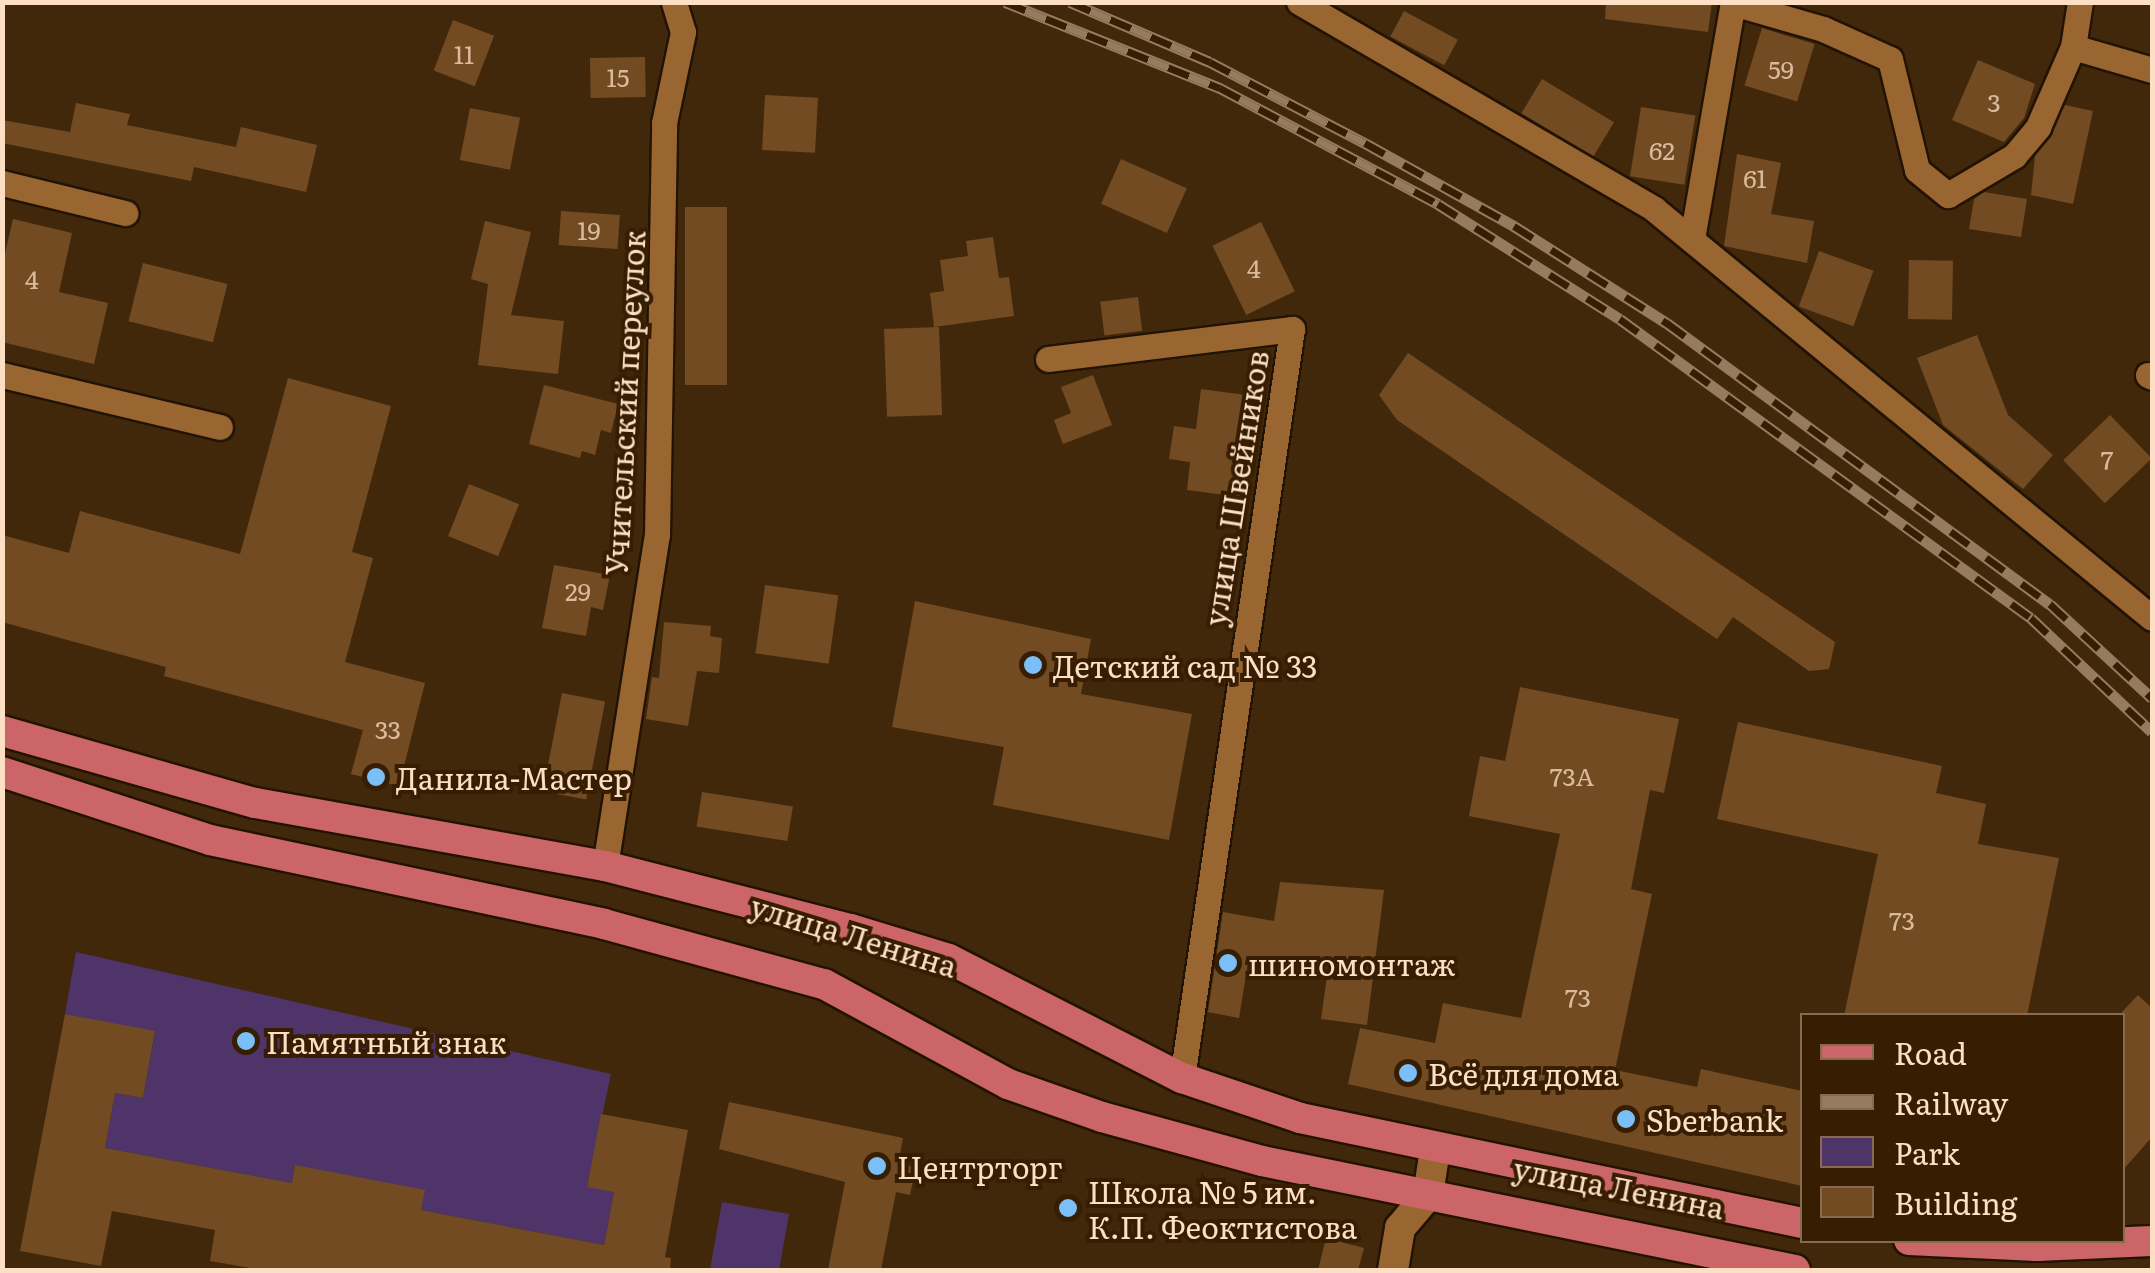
<!DOCTYPE html>
<html>
<head>
<meta charset="utf-8">
<style>
  body { margin:0 }
  #map { position:relative; width:2155px; height:1273px; overflow:hidden; background:#42280b; font-family:Literata,serif }
  div>[style] { position:absolute }
  .green>* { inset:0; background:#4f346a }
  .building>* { inset:0; background:#724b22; transform-origin:0 0 }
  .roads { filter:drop-shadow(2px 0 #221303) drop-shadow(-2px 0 #221303) drop-shadow(0 2px #221303) drop-shadow(0 -2px #221303) }
  .street>* { height:25px; margin:-12.5px; padding:0 12.5px; transform-origin:12.5px; border-radius:12.5px; background:#996631 }
  .secondary>* { height:30px; margin:-15px; padding:0 15px; transform-origin:15px; border-radius:15px; background:#996631 }
  .primary>* { height:30px; margin:-15px; padding:0 15px; transform-origin:15px; border-radius:15px; background:#cb6567 }
  .rail>* { height:11px; margin-top:-5.5px; transform-origin:0; background:repeating-linear-gradient(90deg,#371e02 0 22px,#967b5f 0 44px); box-sizing:border-box; border-block:2px solid #967b5f }
  .dots>* { width:28px; height:28px; translate:-50% -50%; box-sizing:border-box; border:5px solid #371e02; border-radius:50% }
  span { translate:-50% -50%; white-space:nowrap; text-align:center; line-height:1.15; -webkit-text-stroke:8px #371e02; paint-order:stroke }
  .number-label { font-size:25px; color:#daba9c }
  .number-label span { -webkit-text-stroke-width:0 }
  .street-label { font-size:30px; color:#fcdfc5 }
  .poi-label { font-size:30px; color:#fcdfc5 }
  .left { translate:0 -50%; text-align:left }
  .frame { position:absolute; inset:0; border:5px solid #fcdfc5; pointer-events:none }
  .legend { position:absolute; left:1800px; top:1013px; width:325px; height:230px; box-sizing:border-box; background:#371e02; border:2px solid #866b50; margin:0; padding:12px 18px; list-style:none; font-size:30px; color:#fcdfc5 }
  .legend li { display:flex; align-items:center; gap:20px; height:50px }
  .legend b { width:50px; border:2px solid #866b50 }
</style>
</head>
<body>
<div id="map">
  <div class="green">
    <i style="clip-path:polygon(76px 952px,611px 1074px,587px 1186px,614px 1192px,604px 1245px,421px 1210px,295px 1165px,292px 1183px,105px 1148px,115px 1093px,143px 1098px,155px 1032px,65px 1014px)"></i>
    <i style="clip-path:polygon(722px 1202px,789px 1214px,779px 1270px,710px 1270px)"></i>
  </div>
  <div class="building">
    <i style="clip-path:polygon(1606px 2px,1712px 2px,1708px 32px,1605px 19px)"></i>
    <i style="left:1404px;top:11px;width:61px;height:29px;rotate:28deg"></i>
    <i style="left:453px;top:20px;width:44px;height:54px;rotate:21deg"></i>
    <i style="left:1762px;top:28px;width:55px;height:60px;rotate:17deg"></i>
    <i style="left:645px;top:57px;width:40px;height:55px;rotate:89deg"></i>
    <i style="clip-path:polygon(1978px 60px,2035px 84px,2024px 118px,2004px 142px,1952px 120px)"></i>
    <i style="left:1542px;top:79px;width:84px;height:40px;rotate:31deg"></i>
    <i style="left:765px;top:95px;width:53px;height:55px;rotate:3deg"></i>
    <i style="clip-path:polygon(76px 103px,130px 114px,127px 125px,236px 147px,241px 127px,317px 145px,306px 192px,194px 167px,191px 181px,2px 143px,2px 120px,70px 132px)"></i>
    <i style="clip-path:polygon(2065px 105px,2093px 111px,2073px 204px,2031px 195px,2035px 156px)"></i>
    <i style="left:1641px;top:107px;width:55px;height:70px;rotate:9deg"></i>
    <i style="left:470px;top:108px;width:51px;height:53px;rotate:11deg"></i>
    <i style="clip-path:polygon(1737px 154px,1781px 163px,1771px 214px,1814px 221px,1807px 263px,1724px 246px)"></i>
    <i style="left:1121px;top:159px;width:72px;height:49px;rotate:24deg"></i>
    <i style="clip-path:polygon(1984px 192px,2027px 199px,2021px 237px,1969px 229px,1974px 199px)"></i>
    <i style="left:685px;top:207px;width:42px;height:178px"></i>
    <i style="left:561px;top:211px;width:59px;height:34px;rotate:4deg"></i>
    <i style="clip-path:polygon(13px 219px,72px 233px,59px 292px,108px 303px,94px 364px,2px 342px,2px 266px)"></i>
    <i style="clip-path:polygon(485px 221px,531px 232px,511px 315px,564px 321px,558px 374px,478px 365px,488px 284px,471px 279px)"></i>
    <i style="left:1261px;top:222px;width:77px;height:54px;rotate:64deg"></i>
    <i style="clip-path:polygon(993px 237px,999px 278px,1009px 277px,1014px 316px,934px 327px,930px 293px,944px 291px,940px 260px,968px 256px,966px 241px)"></i>
    <i style="left:1819px;top:251px;width:58px;height:59px;rotate:20deg"></i>
    <i style="left:1909px;top:260px;width:44px;height:59px;rotate:1deg"></i>
    <i style="left:143px;top:263px;width:87px;height:60px;rotate:14deg"></i>
    <i style="left:1138px;top:297px;width:34px;height:38px;rotate:83deg"></i>
    <i style="left:939px;top:327px;width:88px;height:55px;rotate:88deg"></i>
    <i style="clip-path:polygon(1977px 335px,2008px 415px,2053px 455px,2023px 489px,1943px 425px,1917px 358px)"></i>
    <i style="clip-path:polygon(1408px 353px,1835px 642px,1829px 669px,1809px 671px,1733px 617px,1717px 639px,1397px 420px,1379px 395px)"></i>
    <i style="clip-path:polygon(1093px 375px,1112px 425px,1063px 444px,1054px 420px,1071px 413px,1061px 387px)"></i>
    <i style="clip-path:polygon(288px 378px,391px 406px,352px 552px,373px 558px,345px 662px,425px 683px,399px 786px,351px 774px,363px 730px,164px 676px,166px 667px,2px 622px,2px 535px,69px 553px,80px 511px,240px 554px)"></i>
    <i style="clip-path:polygon(544px 385px,618px 404px,611px 433px,601px 430px,595px 455px,582px 451px,580px 458px,529px 444px)"></i>
    <i style="clip-path:polygon(1201px 389px,1253px 396px,1240px 497px,1187px 490px,1190px 462px,1169px 459px,1174px 426px,1196px 429px)"></i>
    <i style="left:2110px;top:415px;width:60px;height:65px;rotate:46deg"></i>
    <i style="left:469px;top:484px;width:54px;height:56px;rotate:22deg"></i>
    <i style="clip-path:polygon(554px 565px,610px 575px,603px 610px,591px 607px,586px 636px,542px 628px)"></i>
    <i style="left:765px;top:585px;width:74px;height:69px;rotate:8deg"></i>
    <i style="clip-path:polygon(915px 601px,1091px 639px,1081px 694px,1192px 714px,1169px 840px,993px 805px,1004px 747px,892px 727px)"></i>
    <i style="clip-path:polygon(664px 622px,711px 626px,710px 636px,722px 638px,719px 673px,697px 671px,688px 726px,646px 719px,652px 677px,659px 678px)"></i>
    <i style="clip-path:polygon(1520px 687px,1679px 719px,1664px 793px,1650px 790px,1631px 889px,1652px 894px,1615px 1070px,1697px 1087px,1701px 1069px,1802px 1091px,1802px 1186px,1348px 1084px,1360px 1028px,1435px 1043px,1443px 1003px,1521px 1018px,1560px 834px,1469px 816px,1480px 756px,1505px 761px)"></i>
    <i style="left:562px;top:693px;width:44px;height:100px;rotate:11deg"></i>
    <i style="clip-path:polygon(1738px 722px,1942px 766px,1936px 793px,1986px 804px,1978px 844px,2059px 858px,2027px 1016px,1844px 1016px,1878px 854px,1717px 819px)"></i>
    <i style="left:702px;top:792px;width:92px;height:35px;rotate:9deg"></i>
    <i style="clip-path:polygon(1280px 882px,1384px 890px,1367px 1025px,1321px 1019px,1327px 976px,1248px 963px,1239px 1018px,1208px 1012px,1223px 912px,1274px 921px)"></i>
    <i style="clip-path:polygon(2138px 995px,2152px 1008px,2152px 1137px,2122px 1171px,2122px 1012px)"></i>
    <i style="clip-path:polygon(65px 1014px,155px 1031px,143px 1098px,115px 1093px,105px 1148px,292px 1183px,295px 1165px,425px 1190px,421px 1210px,604px 1245px,614px 1192px,587px 1187px,601px 1114px,688px 1130px,665px 1257px,671px 1258px,670px 1270px,261px 1270px,210px 1261px,215px 1230px,112px 1211px,101px 1266px,20px 1251px)"></i>
    <i style="clip-path:polygon(729px 1102px,903px 1138px,898px 1164px,916px 1167px,910px 1195px,896px 1192px,881px 1270px,828px 1270px,845px 1182px,719px 1149px)"></i>
    <i style="clip-path:polygon(1326px 1238px,1364px 1248px,1358px 1270px,1318px 1270px)"></i>
  </div>
  <div class="roads">
    <div class="street">
      <i style="left:1299px;top:2px;width:411px;rotate:30.2deg"></i>
      <i style="left:1654px;top:209px;width:644px;rotate:39.4deg"></i>
      <i style="left:1733px;top:3px;width:94px;rotate:16.1deg"></i>
      <i style="left:1823px;top:29px;width:73px;rotate:24.1deg"></i>
      <i style="left:1890px;top:59px;width:114px;rotate:76.3deg"></i>
      <i style="left:1917px;top:170px;width:40px;rotate:39deg"></i>
      <i style="left:1948px;top:195px;width:77px;rotate:-30.6deg"></i>
      <i style="left:2014px;top:156px;width:38px;rotate:-50deg"></i>
      <i style="left:2038px;top:127px;width:87px;rotate:-66.4deg"></i>
      <i style="left:2073px;top:47px;width:82px;rotate:16.2deg"></i>
      <i style="left:2073px;top:47px;width:46px;rotate:-81.2deg"></i>
      <i style="left:2px;top:183px;width:127px;rotate:13.7deg"></i>
      <i style="left:1692px;top:239px;width:241px;rotate:-80.2deg"></i>
      <i style="left:1048px;top:359px;width:246px;rotate:-7deg"></i>
      <i style="left:1292px;top:329px;width:757px;rotate:98.35deg"></i>
      <i style="left:2px;top:375px;width:224px;rotate:13.4deg"></i>
      <i style="left:2148px;top:375px;width:4px;rotate:27deg"></i>
      <i style="left:605px;top:866px;width:335px;rotate:-81.1deg"></i>
      <i style="left:657px;top:535px;width:412px;rotate:-89deg"></i>
      <i style="left:664px;top:123px;width:93px;rotate:-78.2deg"></i>
      <i style="left:683px;top:32px;width:31px;rotate:-107deg"></i>
    </div>
    <div class="secondary">
      <i style="left:1393px;top:1270px;width:43px;rotate:-80.5deg"></i>
      <i style="left:1400px;top:1228px;width:43px;rotate:-49.7deg"></i>
      <i style="left:1428px;top:1195px;width:47px;rotate:-81.3deg"></i>
    </div>
    <div class="primary">
      <i style="left:2px;top:731px;width:263px;rotate:15.9deg"></i>
      <i style="left:255px;top:803px;width:356px;rotate:10.2deg"></i>
      <i style="left:605px;top:866px;width:254px;rotate:14.4deg"></i>
      <i style="left:851px;top:929px;width:102px;rotate:17deg"></i>
      <i style="left:949px;top:959px;width:262px;rotate:27.1deg"></i>
      <i style="left:1182px;top:1078px;width:125px;rotate:18.7deg"></i>
      <i style="left:1300px;top:1118px;width:513px;rotate:11.81deg"></i>
      <i style="left:2px;top:772px;width:219px;rotate:18.1deg"></i>
      <i style="left:210px;top:840px;width:403px;rotate:12deg"></i>
      <i style="left:604px;top:924px;width:228px;rotate:15.3deg"></i>
      <i style="left:824px;top:984px;width:209px;rotate:28.5deg"></i>
      <i style="left:1008px;top:1084px;width:100px;rotate:19.3deg"></i>
      <i style="left:1102px;top:1117px;width:166px;rotate:15.4deg"></i>
      <i style="left:1262px;top:1161px;width:544px;rotate:11.56deg"></i>
      <i style="left:1909px;top:1240px;width:128px;rotate:2.7deg"></i>
      <i style="left:2037px;top:1246px;width:115px;rotate:-2.5deg"></i>
    </div>
  </div>
  <div class="rail">
    <i style="left:1005px;top:2px;width:232px;rotate:21.8deg"></i>
    <i style="left:1220px;top:88px;width:247px;rotate:28deg"></i>
    <i style="left:1438px;top:204px;width:215px;rotate:32.3deg"></i>
    <i style="left:1620px;top:319px;width:508px;rotate:36.04deg"></i>
    <i style="left:2031px;top:618px;width:166px;rotate:43.3deg"></i>
    <i style="left:1070px;top:2px;width:152px;rotate:23.2deg"></i>
    <i style="left:1210px;top:62px;width:175px;rotate:27.6deg"></i>
    <i style="left:1365px;top:143px;width:171px;rotate:29.1deg"></i>
    <i style="left:1514px;top:226px;width:181px;rotate:32.4deg"></i>
    <i style="left:1667px;top:323px;width:475px;rotate:36.3deg"></i>
    <i style="left:2050px;top:604px;width:139px;rotate:42.7deg"></i>
  </div>
  <div class="dots">
    <i style="left:1033px;top:665px;background:#7abff8"></i>
    <i style="left:376px;top:777px;background:#7abff8"></i>
    <i style="left:1228px;top:963px;background:#7abff8"></i>
    <i style="left:246px;top:1041px;background:#7abff8"></i>
    <i style="left:1408px;top:1073px;background:#7abff8"></i>
    <i style="left:1626px;top:1119px;background:#7abff8"></i>
    <i style="left:877px;top:1166px;background:#7abff8"></i>
    <i style="left:1068px;top:1208px;background:#7abff8"></i>
  </div>
  <div class="number-label">
    <span style="left:464px;top:54px">11</span>
    <span style="left:1781px;top:69px">59</span>
    <span style="left:618px;top:77px">15</span>
    <span style="left:1994px;top:102px">3</span>
    <span style="left:1662px;top:150px">62</span>
    <span style="left:1755px;top:178px">61</span>
    <span style="left:589px;top:230px">19</span>
    <span style="left:1254px;top:268px">4</span>
    <span style="left:32px;top:279px">4</span>
    <span style="left:2107px;top:459px">7</span>
    <span style="left:578px;top:591px">29</span>
    <span style="left:388px;top:729px">33</span>
    <span style="left:1572px;top:776px">73А</span>
    <span style="left:1902px;top:920px">73</span>
    <span style="left:1578px;top:997px">73</span>
  </div>
  <div class="street-label">
    <span style="left:624px;top:403px;rotate:-87deg">Учительский переулок</span>
    <span style="left:1235px;top:488px;rotate:-81deg">улица Швейников</span>
    <span style="left:854px;top:935px;rotate:17deg">улица Ленина</span>
    <span style="left:1619px;top:1187px;rotate:11deg">улица Ленина</span>
  </div>
  <div class="poi-label">
    <span class="left" style="left:1053px;top:665px">Детский сад № 33</span>
    <span class="left" style="left:396px;top:777px">Данила-Мастер</span>
    <span class="left" style="left:1248px;top:963px">шиномонтаж</span>
    <span class="left" style="left:266px;top:1041px">Памятный знак</span>
    <span class="left" style="left:1428px;top:1073px">Всё для дома</span>
    <span class="left" style="left:1646px;top:1119px">Sberbank</span>
    <span class="left" style="left:897px;top:1166px">Центрторг</span>
    <span class="left" style="left:1088px;top:1208px">Школа № 5 им.<br>К.П. Феоктистова</span>
  </div>
  <div class="frame"></div>
  <ul class="legend">
  <li><b style="height:12px;background:#cb6567"></b>Road</li>
  <li><b style="height:12px;background:#967b5f"></b>Railway</li>
  <li><b style="height:28px;background:#4f346a"></b>Park</li>
  <li><b style="height:28px;background:#724b22"></b>Building</li>
  </ul>
</div>
</body>
</html>
